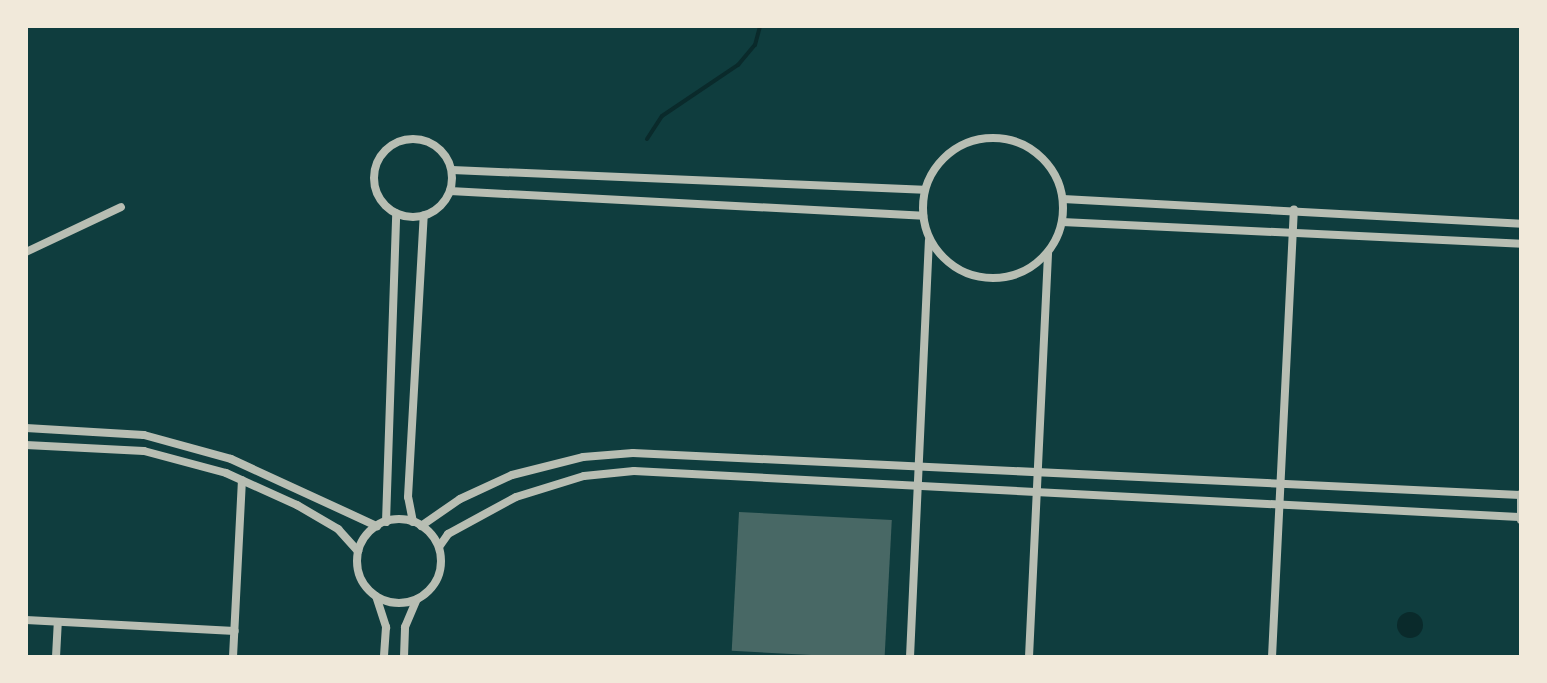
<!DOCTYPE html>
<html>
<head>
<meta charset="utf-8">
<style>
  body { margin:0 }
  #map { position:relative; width:1547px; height:683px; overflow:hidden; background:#0f3d3e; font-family:Inter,sans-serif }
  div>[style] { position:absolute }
  .water>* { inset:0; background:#0a2a2b }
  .round { border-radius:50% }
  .stream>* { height:4px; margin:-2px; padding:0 2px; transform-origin:2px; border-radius:2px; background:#0a2a2b }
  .building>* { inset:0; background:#486865; transform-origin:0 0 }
  .minor>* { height:8px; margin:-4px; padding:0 4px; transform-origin:4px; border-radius:4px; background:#b8beb3 }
  .minor>.ring { margin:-4px; padding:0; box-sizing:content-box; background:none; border:8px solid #b8beb3; border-radius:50% }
  span { translate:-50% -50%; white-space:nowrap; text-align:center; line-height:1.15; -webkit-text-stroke:6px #f1e9da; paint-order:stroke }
  .frame { position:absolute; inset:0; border:28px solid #f1e9da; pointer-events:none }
</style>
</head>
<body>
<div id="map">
  <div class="water">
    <i class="round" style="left:1397px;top:612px;width:26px;height:26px"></i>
  </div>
  <div class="stream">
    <i style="left:647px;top:139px;width:27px;rotate:-57deg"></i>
    <i style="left:662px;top:116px;width:92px;rotate:-33.9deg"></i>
    <i style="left:738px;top:65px;width:26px;rotate:-50deg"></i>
    <i style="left:755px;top:45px;width:20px;rotate:-75deg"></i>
  </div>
  <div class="building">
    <i style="left:739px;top:512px;width:153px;height:139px;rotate:3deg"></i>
  </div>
  <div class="minor">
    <i class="ring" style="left:923px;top:138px;width:132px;height:132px"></i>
    <i class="ring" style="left:374px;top:139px;width:70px;height:70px"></i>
    <i style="left:452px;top:170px;width:472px;rotate:2.4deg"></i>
    <i style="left:450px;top:191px;width:474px;rotate:3deg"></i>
    <i style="left:1063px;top:199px;width:459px;rotate:3.1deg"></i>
    <i style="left:1062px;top:222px;width:460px;rotate:2.7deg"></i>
    <i style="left:26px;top:252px;width:105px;rotate:-25.3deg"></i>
    <i style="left:26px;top:428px;width:118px;rotate:3.4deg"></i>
    <i style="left:144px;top:435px;width:90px;rotate:15.4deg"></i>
    <i style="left:231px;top:459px;width:161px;rotate:24.7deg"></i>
    <i style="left:26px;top:445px;width:118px;rotate:2.9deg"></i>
    <i style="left:144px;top:451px;width:85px;rotate:15deg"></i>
    <i style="left:226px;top:473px;width:78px;rotate:24.3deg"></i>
    <i style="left:297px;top:505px;width:48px;rotate:30.3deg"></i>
    <i style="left:338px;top:529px;width:30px;rotate:48deg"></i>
    <i class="ring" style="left:357px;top:519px;width:76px;height:76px"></i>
    <i style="left:1521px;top:520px;width:26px;rotate:-90deg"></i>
    <i style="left:386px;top:522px;width:309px;rotate:-88.1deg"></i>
    <i style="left:413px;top:522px;width:25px;rotate:-101deg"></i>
    <i style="left:408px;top:497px;width:282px;rotate:-86.8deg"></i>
    <i style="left:421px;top:526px;width:47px;rotate:-34.7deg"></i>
    <i style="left:460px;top:499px;width:57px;rotate:-24.8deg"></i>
    <i style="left:512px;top:475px;width:73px;rotate:-14.2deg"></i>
    <i style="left:583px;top:457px;width:50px;rotate:-4.6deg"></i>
    <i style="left:633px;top:453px;width:888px;rotate:2.71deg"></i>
    <i style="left:439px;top:547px;width:16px;rotate:-55deg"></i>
    <i style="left:448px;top:534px;width:77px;rotate:-28.6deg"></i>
    <i style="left:516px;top:497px;width:71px;rotate:-17.2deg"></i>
    <i style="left:584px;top:476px;width:50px;rotate:-5.7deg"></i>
    <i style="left:634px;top:471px;width:886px;rotate:2.98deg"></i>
    <i style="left:376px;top:596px;width:33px;rotate:72deg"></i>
    <i style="left:386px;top:627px;width:30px;rotate:94deg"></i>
    <i style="left:26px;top:620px;width:209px;rotate:3deg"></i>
    <i style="left:56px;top:657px;width:35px;rotate:-87deg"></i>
    <i style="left:233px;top:657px;width:177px;rotate:-87.1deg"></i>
    <i style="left:404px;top:657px;width:30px;rotate:-88deg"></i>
    <i style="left:405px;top:627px;width:30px;rotate:-67deg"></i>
    <i style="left:910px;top:657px;width:417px;rotate:-87.4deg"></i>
    <i style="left:1029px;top:657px;width:405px;rotate:-87.3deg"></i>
    <i style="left:1272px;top:657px;width:448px;rotate:-87.2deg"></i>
  </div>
  <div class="frame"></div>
</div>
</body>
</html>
